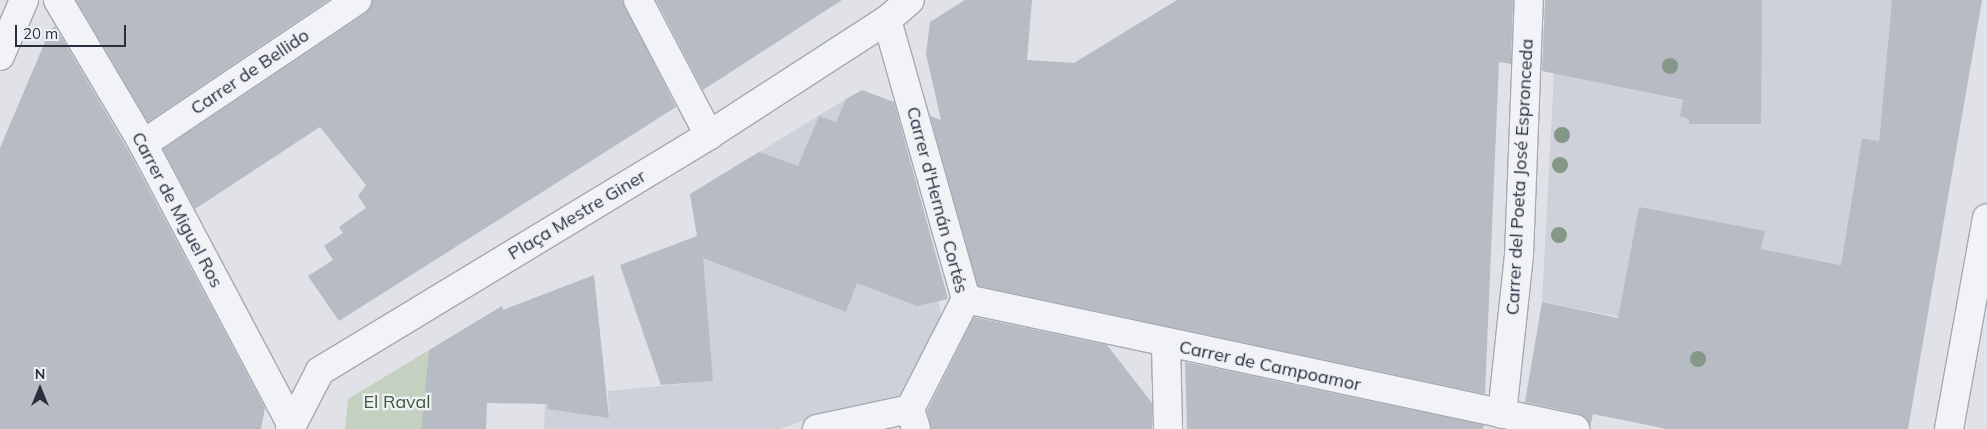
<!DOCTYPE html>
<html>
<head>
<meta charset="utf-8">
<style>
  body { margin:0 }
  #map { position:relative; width:1987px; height:429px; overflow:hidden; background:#e0e2e8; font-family:Mulish,sans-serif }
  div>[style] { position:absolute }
  .built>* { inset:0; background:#ced1da }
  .green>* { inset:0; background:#c4d1c1 }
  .building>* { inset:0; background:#b7bbc4 }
  .roads { filter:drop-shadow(1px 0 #a6a9b2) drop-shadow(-1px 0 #a6a9b2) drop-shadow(0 1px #a6a9b2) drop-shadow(0 -1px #a6a9b2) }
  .minor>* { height:28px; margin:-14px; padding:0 14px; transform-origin:14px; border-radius:14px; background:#f2f3f6 }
  .trees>* { width:16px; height:16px; margin:-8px; border-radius:50%; background:#859787 }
  span { translate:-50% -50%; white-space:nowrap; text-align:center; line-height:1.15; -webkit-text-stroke:4.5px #eff1f6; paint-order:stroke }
  .street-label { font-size:18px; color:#2a2f3e }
  .park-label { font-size:18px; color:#3b5938 }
  .north { position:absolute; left:15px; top:364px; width:50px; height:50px; -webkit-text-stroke:4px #eff1f6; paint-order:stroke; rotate:0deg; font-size:14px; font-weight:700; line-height:20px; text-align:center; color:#2a2f3e }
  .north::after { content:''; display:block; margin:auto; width:18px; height:22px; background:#2a2f3e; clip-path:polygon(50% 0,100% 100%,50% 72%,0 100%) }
  .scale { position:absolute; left:15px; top:25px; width:111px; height:22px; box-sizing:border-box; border:2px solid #2a2f3e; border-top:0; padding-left:6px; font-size:15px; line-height:18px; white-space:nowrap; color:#2a2f3e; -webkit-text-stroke:4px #eff1f6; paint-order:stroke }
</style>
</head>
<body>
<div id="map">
  <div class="built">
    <i style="clip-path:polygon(1718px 0,1892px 0,1879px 141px,1862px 138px,1844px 265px,1796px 256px,1793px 350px,1542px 302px,1554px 73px,1717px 108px)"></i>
    <i style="clip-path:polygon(846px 99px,932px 255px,943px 328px,904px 398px,839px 409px,779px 429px,544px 429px,545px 404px,570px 404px,609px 418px,608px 391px,712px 381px,698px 217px,694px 218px,690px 194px)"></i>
  </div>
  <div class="green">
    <i style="clip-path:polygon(429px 350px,421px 429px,345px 429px,348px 399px)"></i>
  </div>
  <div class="building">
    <i style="clip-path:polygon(76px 0,329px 0,148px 122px)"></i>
    <i style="clip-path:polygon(372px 0,622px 0,676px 107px,339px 321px,308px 276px,333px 260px,324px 246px,343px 233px,339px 227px,366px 208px,358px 196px,366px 185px,320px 127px,195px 209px,163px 149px,366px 13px)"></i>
    <i style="clip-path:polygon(656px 0,842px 0,703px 90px)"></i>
    <i style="clip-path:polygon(965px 0,1032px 0,1027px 60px,1074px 63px,1177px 0,1513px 0,1511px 64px,1499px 62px,1485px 394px,978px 286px,930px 116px,941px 120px,926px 54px,930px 22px)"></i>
    <i style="clip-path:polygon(1545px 0,1762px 0,1761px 124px,1689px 124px,1689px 119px,1680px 116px,1683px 100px,1542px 71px)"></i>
    <i style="clip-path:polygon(1892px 0,1982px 0,1908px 429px,1667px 429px,1593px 414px,1590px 429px,1579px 414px,1525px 402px,1542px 302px,1618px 318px,1639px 207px,1765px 231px,1761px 249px,1841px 265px,1862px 138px,1879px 141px)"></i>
    <i style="clip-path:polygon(55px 26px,129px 152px,265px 408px,261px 429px,0 429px,0 148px,50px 30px)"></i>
    <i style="clip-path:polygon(862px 90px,894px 102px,948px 299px,917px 306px,857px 283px,846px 312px,703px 258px,713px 381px,661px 385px,620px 265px,697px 236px,690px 194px,759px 152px,798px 166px,819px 116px,836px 122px,846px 99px)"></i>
    <i style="clip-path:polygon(594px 275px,609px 418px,547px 409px,548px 404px,487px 403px,486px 429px,421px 429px,429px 350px,502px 306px,503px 310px)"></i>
    <i style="clip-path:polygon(974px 317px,1107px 345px,1152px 403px,1152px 429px,931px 429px,927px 411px)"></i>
    <i style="clip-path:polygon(1185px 362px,1484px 425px,1483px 429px,1187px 429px)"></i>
  </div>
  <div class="roads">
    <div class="minor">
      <i style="left:58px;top:0;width:167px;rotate:59.4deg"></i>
      <i style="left:143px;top:144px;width:317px;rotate:62.1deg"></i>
      <i style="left:638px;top:0;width:153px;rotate:62.3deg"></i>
      <i style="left:887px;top:20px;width:290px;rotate:74.2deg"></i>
      <i style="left:966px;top:299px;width:123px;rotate:117deg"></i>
      <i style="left:910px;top:409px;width:21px;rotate:73deg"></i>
      <i style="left:0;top:56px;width:61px;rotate:-66.8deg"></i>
      <i style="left:143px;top:144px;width:258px;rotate:-33.9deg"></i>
      <i style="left:966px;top:299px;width:623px;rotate:12.05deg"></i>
      <i style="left:1166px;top:345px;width:84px;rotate:88.6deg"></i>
      <i style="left:1502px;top:414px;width:160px;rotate:-83.9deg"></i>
      <i style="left:1519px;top:255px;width:255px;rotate:-87.8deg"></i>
      <i style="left:290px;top:429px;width:65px;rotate:-62.7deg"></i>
      <i style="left:320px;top:371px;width:455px;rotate:-31.2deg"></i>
      <i style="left:709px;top:135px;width:212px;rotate:-32.9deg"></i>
      <i style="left:887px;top:20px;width:30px;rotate:-41deg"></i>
      <i style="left:817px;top:429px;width:95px;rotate:-12.1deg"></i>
      <i style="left:1949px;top:429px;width:214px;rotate:-79.8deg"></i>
    </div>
  </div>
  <div class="trees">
    <i style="left:1670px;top:66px"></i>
    <i style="left:1562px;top:135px"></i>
    <i style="left:1560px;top:165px"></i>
    <i style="left:1559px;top:235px"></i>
    <i style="left:1698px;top:359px"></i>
  </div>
  <div class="street-label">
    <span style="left:250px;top:72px;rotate:-34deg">Carrer de Bellido</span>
    <span style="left:1520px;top:177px;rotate:-87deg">Carrer del Poeta José Espronceda</span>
    <span style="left:937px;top:200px;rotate:75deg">Carrer d'Hernán Cortés</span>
    <span style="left:177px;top:210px;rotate:62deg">Carrer de Miguel Ros</span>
    <span style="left:577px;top:215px;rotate:-31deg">Plaça Mestre Giner</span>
    <span style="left:1270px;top:366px;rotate:12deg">Carrer de Campoamor</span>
  </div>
  <div class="park-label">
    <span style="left:397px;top:402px">El Raval</span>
  </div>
  <div class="north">N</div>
  <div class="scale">20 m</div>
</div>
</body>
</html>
